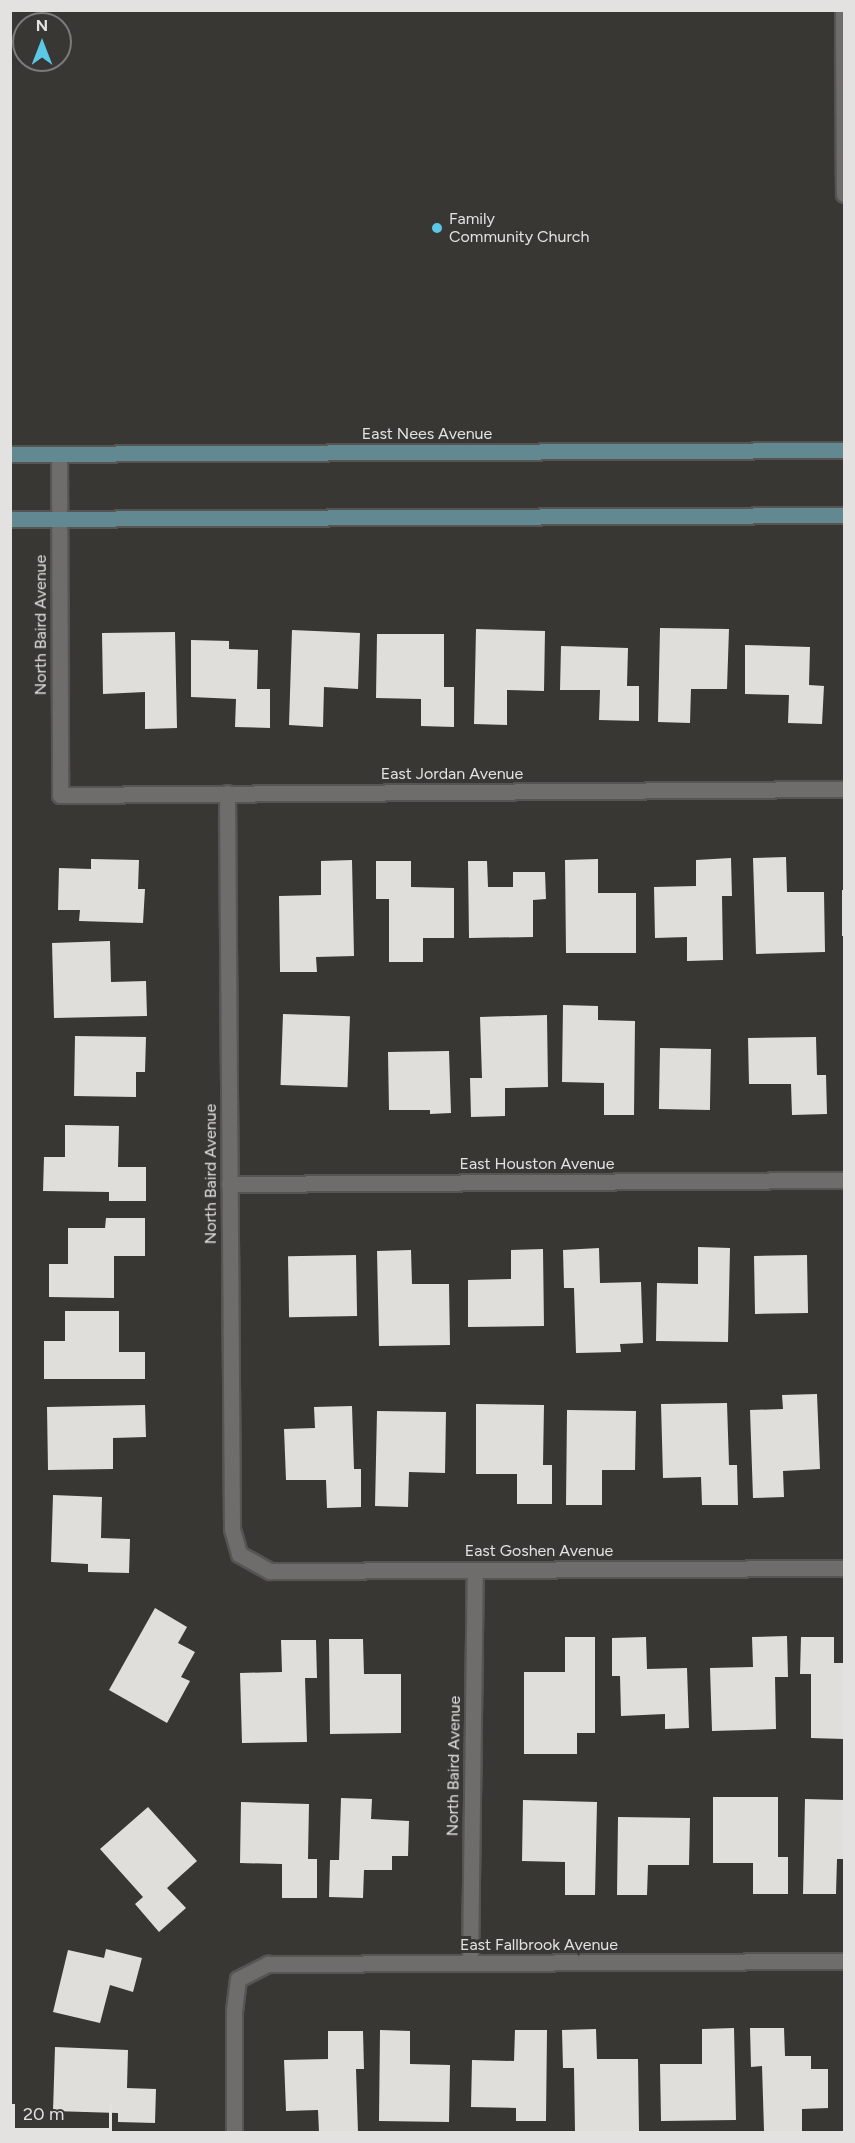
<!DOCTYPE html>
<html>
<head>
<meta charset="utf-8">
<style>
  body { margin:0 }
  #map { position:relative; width:855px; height:2143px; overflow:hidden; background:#393734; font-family:Figtree,sans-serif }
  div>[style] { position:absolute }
  .building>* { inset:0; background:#e0dedb; transform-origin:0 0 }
  .roads { filter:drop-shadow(2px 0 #575553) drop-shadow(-2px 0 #575553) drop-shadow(0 2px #575553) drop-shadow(0 -2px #575553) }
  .service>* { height:15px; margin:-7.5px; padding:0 7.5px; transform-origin:7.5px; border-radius:7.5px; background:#6f6d6b }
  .minor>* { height:15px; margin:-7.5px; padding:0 7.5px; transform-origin:7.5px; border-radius:7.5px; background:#6f6d6b }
  .secondary>* { height:15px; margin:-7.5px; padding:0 7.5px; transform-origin:7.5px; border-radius:7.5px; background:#628992 }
  .dots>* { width:16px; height:16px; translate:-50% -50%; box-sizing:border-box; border:3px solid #393734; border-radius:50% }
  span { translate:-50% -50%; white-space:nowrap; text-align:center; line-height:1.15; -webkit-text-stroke:6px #393734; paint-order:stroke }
  .poi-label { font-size:16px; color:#e3e2e0 }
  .left { translate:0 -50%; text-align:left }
  .street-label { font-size:16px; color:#e3e2e0 }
  .frame { position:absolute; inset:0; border:12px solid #e3e2e0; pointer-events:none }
  .north { position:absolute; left:12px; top:12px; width:60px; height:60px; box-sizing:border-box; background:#393734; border:2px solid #7d7b79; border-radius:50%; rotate:0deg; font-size:16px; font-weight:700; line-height:24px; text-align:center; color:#e3e2e0 }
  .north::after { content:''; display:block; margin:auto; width:21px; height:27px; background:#5bc8e6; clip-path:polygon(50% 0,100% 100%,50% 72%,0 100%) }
  .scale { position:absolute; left:12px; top:2104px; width:100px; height:27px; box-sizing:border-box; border:3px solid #e3e2e0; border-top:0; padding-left:8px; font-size:18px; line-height:21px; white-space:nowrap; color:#e3e2e0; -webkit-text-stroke:4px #393734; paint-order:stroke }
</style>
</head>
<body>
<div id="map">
  <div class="building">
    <i style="clip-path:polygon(660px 628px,729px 629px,727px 689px,691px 689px,690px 723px,658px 722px)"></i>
    <i style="clip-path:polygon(476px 629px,545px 631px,544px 691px,507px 690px,507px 725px,474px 724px)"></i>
    <i style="clip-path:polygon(292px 630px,360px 633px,358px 689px,324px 687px,323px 727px,289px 725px)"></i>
    <i style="clip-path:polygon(175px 632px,177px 728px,145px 729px,145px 692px,103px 694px,102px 633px)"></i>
    <i style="clip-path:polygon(377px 634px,444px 634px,444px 687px,454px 687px,454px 727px,421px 726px,421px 699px,376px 698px)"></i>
    <i style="clip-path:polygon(191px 640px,229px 641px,229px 649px,258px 650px,257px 689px,270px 689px,270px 728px,235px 727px,236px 699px,191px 697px)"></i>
    <i style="clip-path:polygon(745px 645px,810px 647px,809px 685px,824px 686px,822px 724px,788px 723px,789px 695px,745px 694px)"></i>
    <i style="clip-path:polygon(561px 646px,628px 648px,627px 686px,639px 686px,639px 721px,599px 720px,600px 690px,560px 690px)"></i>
    <i style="clip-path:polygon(786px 857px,787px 892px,824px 892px,825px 952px,756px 954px,753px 858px)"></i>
    <i style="clip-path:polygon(731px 858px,732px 896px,722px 896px,723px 960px,687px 961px,687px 937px,655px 938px,654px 887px,696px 886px,696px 860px)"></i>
    <i style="clip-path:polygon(91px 859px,139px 860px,138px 889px,145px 889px,143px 923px,79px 921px,80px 910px,58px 910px,59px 868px,91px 869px)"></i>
    <i style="clip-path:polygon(598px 859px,598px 893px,636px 893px,636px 953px,566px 953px,565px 860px)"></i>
    <i style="clip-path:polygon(352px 860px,354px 956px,316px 957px,317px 972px,280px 972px,279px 896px,321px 895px,321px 861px)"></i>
    <i style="clip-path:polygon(376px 861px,411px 861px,411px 887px,454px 888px,454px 938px,423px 938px,423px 962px,389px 962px,389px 899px,376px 899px)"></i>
    <i style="clip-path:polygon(468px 861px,487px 861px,488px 887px,513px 887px,513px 872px,545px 872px,546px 899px,533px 900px,533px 937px,469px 938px)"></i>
    <i style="left:842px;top:890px;width:2px;height:46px"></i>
    <i style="clip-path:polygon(110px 941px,111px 982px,146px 981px,147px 1016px,54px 1018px,52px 943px)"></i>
    <i style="clip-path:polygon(563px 1005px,598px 1006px,598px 1020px,635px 1021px,634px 1115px,604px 1115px,604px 1083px,562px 1082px)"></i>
    <i style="left:283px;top:1014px;width:67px;height:71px;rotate:2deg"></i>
    <i style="clip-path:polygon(547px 1015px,548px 1087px,505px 1088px,505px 1116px,471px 1117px,470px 1078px,482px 1078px,480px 1017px)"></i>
    <i style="clip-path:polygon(75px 1036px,146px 1037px,145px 1072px,136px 1072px,136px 1097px,74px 1096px)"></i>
    <i style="clip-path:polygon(816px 1037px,817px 1075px,826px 1075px,827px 1114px,792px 1115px,791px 1084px,749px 1084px,748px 1038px)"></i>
    <i style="left:660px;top:1048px;width:51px;height:61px;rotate:1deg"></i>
    <i style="clip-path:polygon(449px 1051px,451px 1113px,430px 1114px,430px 1110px,389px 1110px,388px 1052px)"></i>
    <i style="clip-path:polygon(65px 1125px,119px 1126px,118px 1167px,146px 1167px,146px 1201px,109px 1201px,109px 1192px,43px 1191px,44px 1157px,65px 1157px)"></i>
    <i style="clip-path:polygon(106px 1218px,145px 1218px,145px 1256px,114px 1256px,114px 1298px,49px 1297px,49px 1264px,68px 1264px,68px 1228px,105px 1228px)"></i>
    <i style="clip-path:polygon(698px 1247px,730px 1248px,728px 1342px,656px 1341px,657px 1283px,698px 1284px)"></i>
    <i style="clip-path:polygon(599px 1248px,600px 1283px,641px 1282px,643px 1343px,620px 1344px,621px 1352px,576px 1353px,574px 1288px,564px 1288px,563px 1250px)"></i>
    <i style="clip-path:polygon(543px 1249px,544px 1326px,468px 1327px,468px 1280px,511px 1279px,511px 1250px)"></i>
    <i style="clip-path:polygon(411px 1250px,412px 1284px,449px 1284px,450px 1345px,379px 1346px,377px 1251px)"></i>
    <i style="left:356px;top:1255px;width:61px;height:68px;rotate:89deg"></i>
    <i style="left:807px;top:1255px;width:58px;height:53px;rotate:89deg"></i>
    <i style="clip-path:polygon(65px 1311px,119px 1311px,119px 1352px,145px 1352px,145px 1379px,44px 1379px,44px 1341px,65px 1341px)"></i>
    <i style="clip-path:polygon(817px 1394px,820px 1469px,783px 1471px,784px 1497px,753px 1498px,750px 1410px,783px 1409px,782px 1395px)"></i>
    <i style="clip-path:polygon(727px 1403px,729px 1465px,737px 1465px,738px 1505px,702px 1505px,701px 1477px,663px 1478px,661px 1404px)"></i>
    <i style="clip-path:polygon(476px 1404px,544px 1405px,543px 1465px,552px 1465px,552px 1504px,517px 1504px,517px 1474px,476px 1474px)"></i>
    <i style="clip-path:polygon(145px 1405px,146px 1437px,113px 1438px,113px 1469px,48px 1470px,47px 1407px)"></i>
    <i style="clip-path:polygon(352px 1406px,354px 1469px,361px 1469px,361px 1507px,327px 1508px,326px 1480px,286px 1480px,284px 1429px,315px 1428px,314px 1407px)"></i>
    <i style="clip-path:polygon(567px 1410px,636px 1411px,635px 1470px,602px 1470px,602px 1505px,566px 1505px)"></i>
    <i style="clip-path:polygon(377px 1411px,446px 1412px,445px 1473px,409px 1472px,408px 1507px,375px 1506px)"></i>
    <i style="clip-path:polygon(53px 1495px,102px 1497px,101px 1538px,130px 1539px,129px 1573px,88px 1572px,88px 1564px,51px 1562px)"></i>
    <i style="clip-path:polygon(155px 1608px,187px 1627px,178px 1643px,195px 1652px,181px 1677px,190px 1681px,167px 1723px,109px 1690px)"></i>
    <i style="clip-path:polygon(787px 1636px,788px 1677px,775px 1677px,776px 1729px,712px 1731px,710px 1668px,753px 1667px,752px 1637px)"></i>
    <i style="clip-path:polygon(565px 1637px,595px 1637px,595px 1733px,577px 1733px,577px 1754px,524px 1754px,524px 1672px,565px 1672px)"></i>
    <i style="clip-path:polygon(646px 1637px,647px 1669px,687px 1668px,689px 1728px,665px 1729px,665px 1714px,621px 1716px,620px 1676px,612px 1676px,612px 1638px)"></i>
    <i style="clip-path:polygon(801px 1637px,834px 1637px,834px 1663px,844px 1663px,844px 1739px,811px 1738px,811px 1674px,800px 1674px)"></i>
    <i style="clip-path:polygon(329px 1639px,363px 1639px,364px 1674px,401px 1674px,401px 1733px,330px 1734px)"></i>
    <i style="clip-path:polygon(281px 1640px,316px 1640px,317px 1678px,305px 1678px,307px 1742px,242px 1743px,240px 1673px,282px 1672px)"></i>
    <i style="clip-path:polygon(713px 1797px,778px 1797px,778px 1857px,788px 1857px,788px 1894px,753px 1894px,753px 1863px,713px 1863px)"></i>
    <i style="clip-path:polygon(341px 1798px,372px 1799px,371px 1819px,409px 1821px,408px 1856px,392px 1856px,392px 1870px,364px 1870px,363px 1898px,329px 1897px,330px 1860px,339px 1860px)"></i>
    <i style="clip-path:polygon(805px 1799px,844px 1800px,844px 1859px,837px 1859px,836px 1894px,803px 1894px)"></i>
    <i style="clip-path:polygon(523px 1800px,597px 1802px,595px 1895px,565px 1895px,565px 1862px,522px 1861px)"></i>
    <i style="clip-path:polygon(241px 1802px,309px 1804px,308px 1859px,317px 1859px,317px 1898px,282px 1898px,282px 1864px,240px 1863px)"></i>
    <i style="clip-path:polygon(148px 1807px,197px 1861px,167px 1888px,186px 1908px,159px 1932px,135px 1904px,143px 1897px,100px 1849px)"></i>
    <i style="clip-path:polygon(618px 1817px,690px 1818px,689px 1865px,648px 1865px,647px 1895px,617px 1895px)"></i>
    <i style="clip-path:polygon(106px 1949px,142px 1958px,133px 1992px,110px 1985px,100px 2023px,53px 2012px,68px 1950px,104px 1958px)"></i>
    <i style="clip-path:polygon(734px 2028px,736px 2120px,661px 2121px,660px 2064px,702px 2064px,702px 2029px)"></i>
    <i style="clip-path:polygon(750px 2028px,784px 2028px,785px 2056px,811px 2056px,811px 2069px,828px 2069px,828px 2108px,802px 2109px,802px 2131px,764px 2131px,762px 2066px,751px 2067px)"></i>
    <i style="clip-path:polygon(596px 2029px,597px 2059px,638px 2059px,639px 2131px,575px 2132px,574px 2068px,563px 2068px,562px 2030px)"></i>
    <i style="clip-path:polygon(380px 2030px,410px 2031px,410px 2064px,450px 2065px,449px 2122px,379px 2121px)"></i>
    <i style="clip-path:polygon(515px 2030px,547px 2030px,546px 2121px,516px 2121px,516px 2108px,471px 2107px,472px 2060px,514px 2061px)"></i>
    <i style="clip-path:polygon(328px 2031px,363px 2031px,364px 2069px,356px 2069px,358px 2132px,319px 2132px,318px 2110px,286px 2111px,284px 2060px,328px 2059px)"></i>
    <i style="clip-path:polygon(55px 2047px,128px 2050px,127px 2088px,156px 2089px,155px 2123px,118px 2122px,118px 2113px,53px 2111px)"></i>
  </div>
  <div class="roads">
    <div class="service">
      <i style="left:843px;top:10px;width:184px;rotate:89.7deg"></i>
    </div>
    <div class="minor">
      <i style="left:59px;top:454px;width:341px;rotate:89.8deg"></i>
      <i style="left:60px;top:795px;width:784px;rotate:-0.44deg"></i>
      <i style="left:227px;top:793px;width:736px;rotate:89.61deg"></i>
      <i style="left:232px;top:1529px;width:26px;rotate:74deg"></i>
      <i style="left:239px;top:1554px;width:35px;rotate:29deg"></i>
      <i style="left:270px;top:1571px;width:574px;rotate:-0.3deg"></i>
      <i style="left:229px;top:1184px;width:615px;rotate:-0.37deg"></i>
      <i style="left:470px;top:1963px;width:393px;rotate:-89.3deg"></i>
      <i style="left:234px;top:2132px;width:121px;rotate:-90deg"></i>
      <i style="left:234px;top:2011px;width:32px;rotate:-83deg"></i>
      <i style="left:238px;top:1979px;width:34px;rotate:-27deg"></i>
      <i style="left:268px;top:1964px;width:576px;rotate:-0.3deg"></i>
    </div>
    <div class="secondary">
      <i style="left:10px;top:454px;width:834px;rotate:-0.27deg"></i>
      <i style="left:10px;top:519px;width:834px;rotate:-0.27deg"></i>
    </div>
  </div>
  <div class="dots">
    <i style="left:437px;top:228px;background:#5bc8e6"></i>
  </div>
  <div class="poi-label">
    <span class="left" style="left:449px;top:228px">Family<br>Community Church</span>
  </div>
  <div class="street-label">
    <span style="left:427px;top:434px">East Nees Avenue</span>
    <span style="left:41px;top:625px;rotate:-90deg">North Baird Avenue</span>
    <span style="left:452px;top:774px">East Jordan Avenue</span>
    <span style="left:537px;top:1164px">East Houston Avenue</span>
    <span style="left:211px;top:1174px;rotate:-90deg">North Baird Avenue</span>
    <span style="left:539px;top:1551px">East Goshen Avenue</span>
    <span style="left:454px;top:1766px;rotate:-89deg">North Baird Avenue</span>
    <span style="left:539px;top:1945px">East Fallbrook Avenue</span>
  </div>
  <div class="frame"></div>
  <div class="north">N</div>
  <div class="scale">20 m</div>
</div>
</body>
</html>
